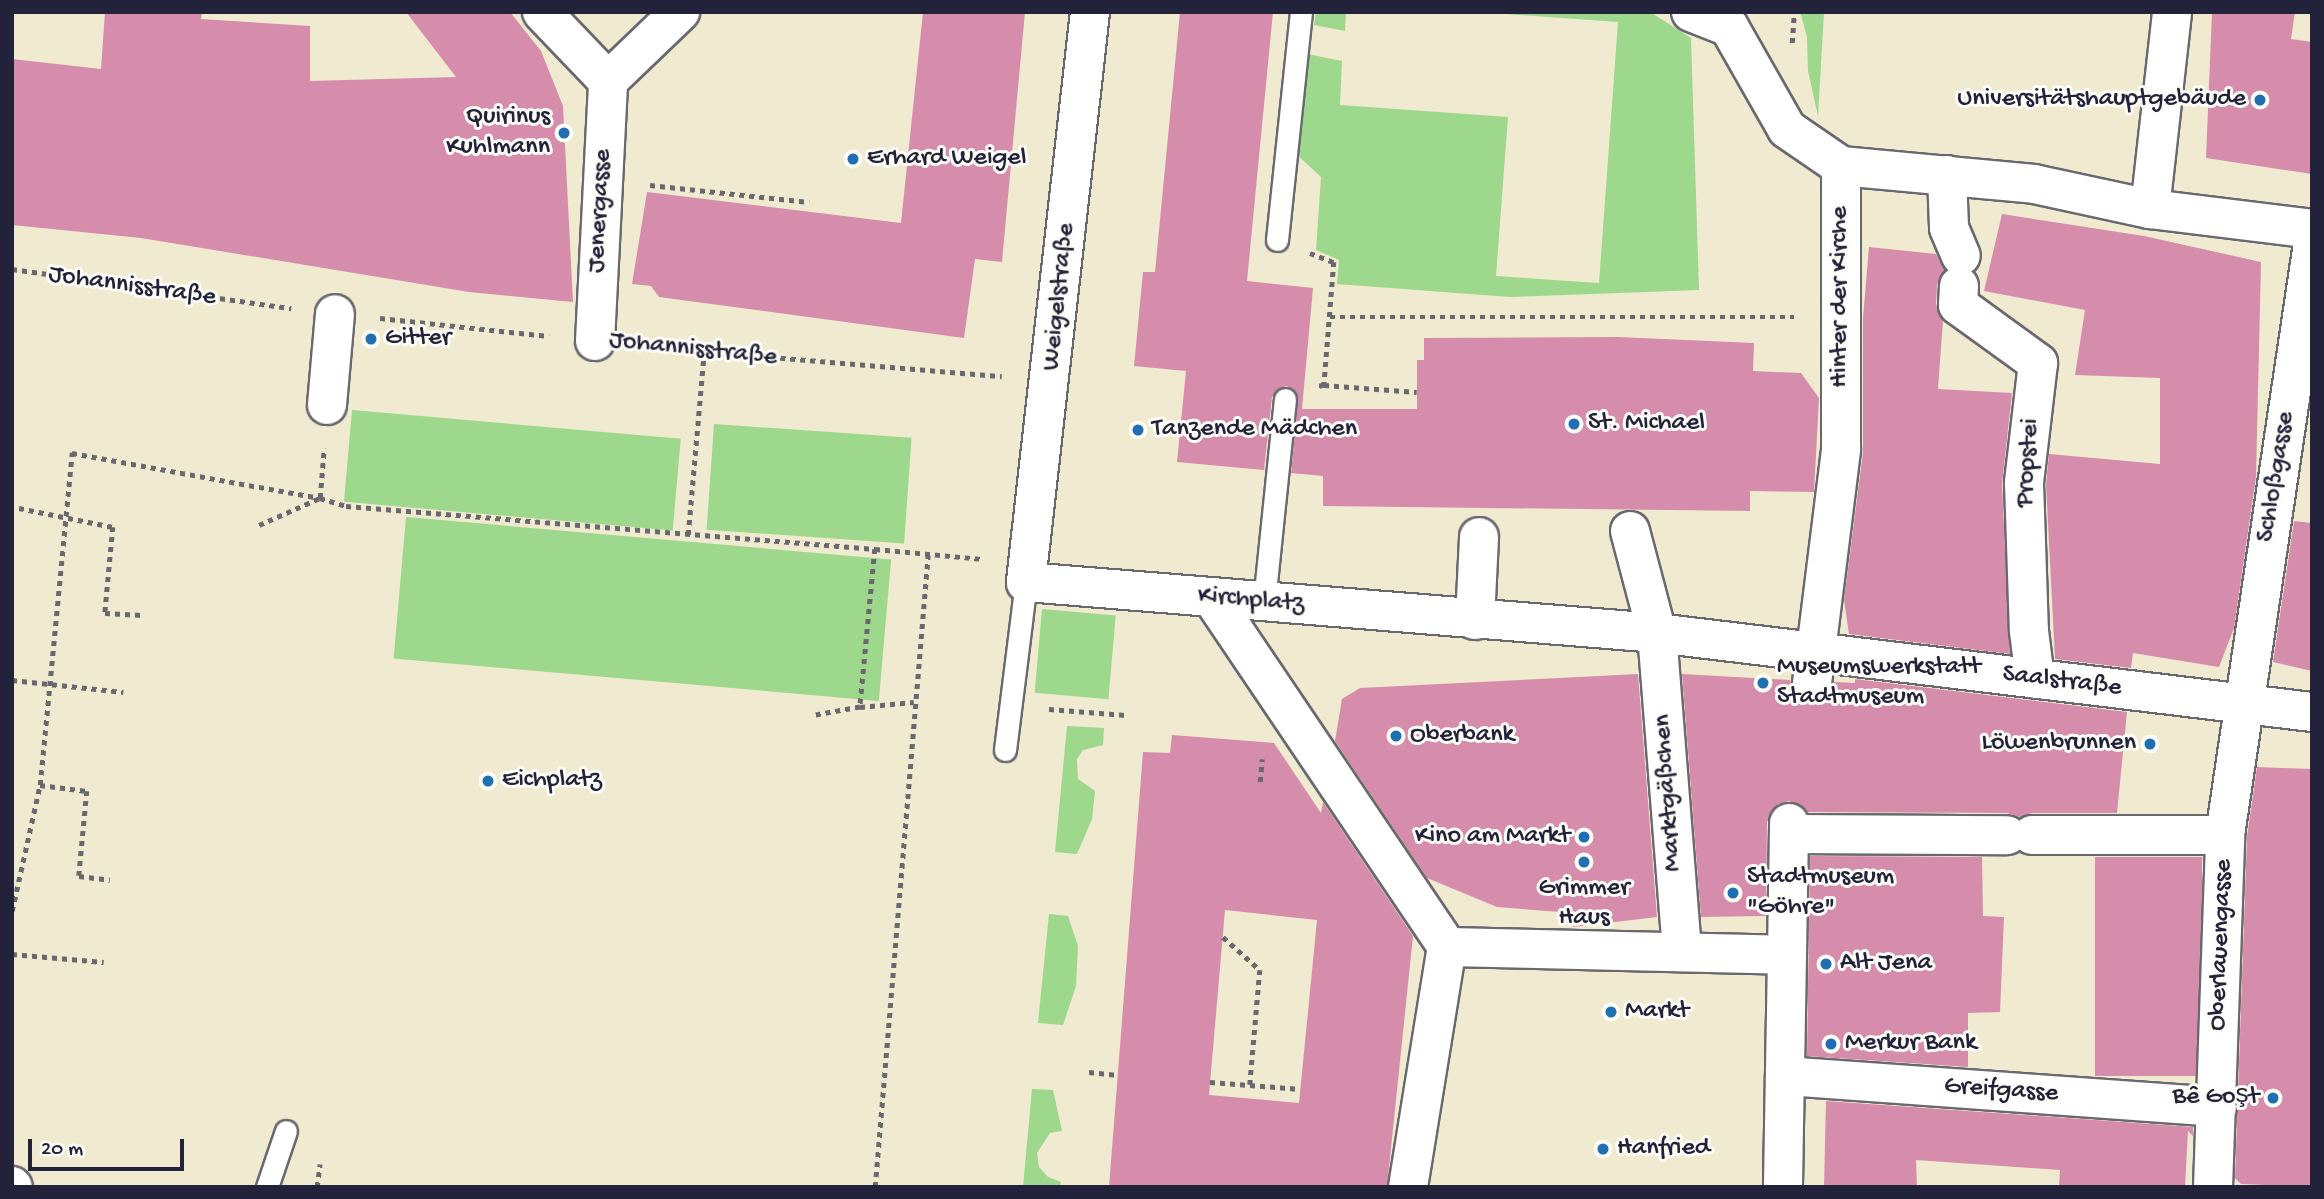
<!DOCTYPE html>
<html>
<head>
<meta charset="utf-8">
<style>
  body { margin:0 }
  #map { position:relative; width:2324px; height:1199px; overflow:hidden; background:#efead0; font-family:"Gochi Hand",sans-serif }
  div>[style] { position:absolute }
  .green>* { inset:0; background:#9dd88c; transform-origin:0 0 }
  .building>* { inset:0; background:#d68dab; transform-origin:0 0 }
  .path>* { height:4.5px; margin-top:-2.25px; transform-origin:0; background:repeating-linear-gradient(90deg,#6a686f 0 5px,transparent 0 10px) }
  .roads { filter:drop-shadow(2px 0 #6a686f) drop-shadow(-2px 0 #6a686f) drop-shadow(0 2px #6a686f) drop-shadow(0 -2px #6a686f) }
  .lane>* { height:21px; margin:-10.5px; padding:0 10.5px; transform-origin:10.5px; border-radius:10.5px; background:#fff }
  .street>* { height:38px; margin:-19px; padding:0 19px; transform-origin:19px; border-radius:19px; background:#fff }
  .dots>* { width:19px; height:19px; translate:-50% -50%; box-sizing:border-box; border:4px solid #fdfcf7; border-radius:50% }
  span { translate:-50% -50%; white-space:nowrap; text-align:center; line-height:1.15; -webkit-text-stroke:6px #fdfcf7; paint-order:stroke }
  .poi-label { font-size:26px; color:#22223b }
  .right { translate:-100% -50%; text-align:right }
  .left { translate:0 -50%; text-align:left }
  .street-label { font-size:26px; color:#22223b }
  .frame { position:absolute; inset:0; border:14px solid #22223b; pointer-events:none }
  .scale { position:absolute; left:28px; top:1139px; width:156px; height:32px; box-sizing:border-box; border:4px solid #22223b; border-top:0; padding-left:9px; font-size:21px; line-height:24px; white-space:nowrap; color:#22223b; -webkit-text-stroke:5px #fdfcf7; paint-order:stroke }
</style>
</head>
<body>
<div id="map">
  <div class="green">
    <i style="clip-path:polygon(1316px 12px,1346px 12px,1345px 31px,1314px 25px)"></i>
    <i style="clip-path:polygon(1479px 12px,1650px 12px,1691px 38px,1699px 290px,1510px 297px,1337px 284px,1339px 260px,1316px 250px,1321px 177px,1295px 153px,1308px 54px,1342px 61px,1340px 105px,1508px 117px,1496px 276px,1599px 283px,1618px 22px)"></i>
    <i style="clip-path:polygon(1800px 12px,1824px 12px,1818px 116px,1808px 71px,1807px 37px)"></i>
    <i style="left:352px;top:410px;width:330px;height:92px;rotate:5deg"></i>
    <i style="left:714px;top:424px;width:198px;height:106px;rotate:4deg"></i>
    <i style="left:406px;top:517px;width:487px;height:142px;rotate:5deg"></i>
    <i style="left:1042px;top:609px;width:74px;height:84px;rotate:5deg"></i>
    <i style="clip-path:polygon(1067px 726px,1104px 728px,1103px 745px,1083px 750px,1077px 759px,1078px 779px,1095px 791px,1092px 819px,1077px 854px,1055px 852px)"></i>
    <i style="clip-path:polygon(1049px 914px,1068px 916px,1078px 946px,1076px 986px,1063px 1025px,1038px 1023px)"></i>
    <i style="clip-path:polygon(1032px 1089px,1053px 1090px,1062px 1131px,1050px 1133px,1037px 1153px,1039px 1167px,1048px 1177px,1061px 1182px,1060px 1187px,1023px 1187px)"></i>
  </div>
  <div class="building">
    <i style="clip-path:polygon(105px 12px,202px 12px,201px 19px,310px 26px,310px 81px,456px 77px,406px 12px,510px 12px,541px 51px,563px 106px,573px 302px,469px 292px,141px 238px,12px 225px,12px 59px,101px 69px)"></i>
    <i style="clip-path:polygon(923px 12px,1025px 12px,1002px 262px,975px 259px,964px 338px,659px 297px,651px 286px,632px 284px,647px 192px,901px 223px)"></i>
    <i style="clip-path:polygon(1180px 12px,1273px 12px,1247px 281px,1313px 288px,1302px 409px,1417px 409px,1417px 360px,1424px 360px,1424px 338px,1618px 337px,1754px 343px,1753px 371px,1801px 373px,1819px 398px,1814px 492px,1750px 491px,1750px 511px,1323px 506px,1323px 476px,1291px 473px,1298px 400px,1293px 389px,1286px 386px,1272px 397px,1264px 470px,1177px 462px,1186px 371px,1134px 366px,1143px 272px,1155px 272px)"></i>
    <i style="clip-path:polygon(2212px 12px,2295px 12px,2291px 39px,2312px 42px,2312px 174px,2206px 158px)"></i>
    <i style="clip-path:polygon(2002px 214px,2144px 236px,2261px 262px,2256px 477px,2234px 628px,2219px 667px,2133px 653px,2131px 668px,2055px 659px,2046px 484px,2049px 454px,2160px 464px,2160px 378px,2075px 375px,2085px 310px,1984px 291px)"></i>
    <i style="clip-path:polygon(1869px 247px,1936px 254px,1945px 270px,1937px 285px,1936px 304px,1943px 320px,1938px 389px,2012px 393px,2002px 484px,2010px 654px,1849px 634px,1844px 600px,1863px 452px,1863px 318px)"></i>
    <i style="clip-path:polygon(2294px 521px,2312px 523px,2312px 671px,2273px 662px)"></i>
    <i style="clip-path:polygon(1638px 674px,1657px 917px,1573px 927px,1573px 913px,1497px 907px,1427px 878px,1335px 741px,1342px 699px,1360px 688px)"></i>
    <i style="clip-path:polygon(1682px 674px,1790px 680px,1798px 700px,1810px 705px,1829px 697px,1834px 682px,1855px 683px,1855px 679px,2127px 712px,2117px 813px,2032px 813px,2020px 817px,2007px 813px,1808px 812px,1789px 801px,1778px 804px,1767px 822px,1766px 916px,1701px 917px)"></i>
    <i style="clip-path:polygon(evenodd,1172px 735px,1274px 743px,1321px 813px,1323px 802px,1413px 936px,1387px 1187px,1109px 1187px,1143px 752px,1170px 753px,1172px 735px,1225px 910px,1317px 920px,1299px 1103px,1209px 1095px,1225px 910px)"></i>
    <i style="clip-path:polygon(2257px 767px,2312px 769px,2312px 1187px,2241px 1184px,2235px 1178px,2247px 837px)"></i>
    <i style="clip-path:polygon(1810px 856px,1982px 857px,1983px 916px,2004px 917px,2000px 1012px,1968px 1013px,1968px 1067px,1807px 1056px)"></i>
    <i style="left:2095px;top:857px;width:107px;height:219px"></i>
    <i style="clip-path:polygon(1826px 1101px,2193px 1127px,2193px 1136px,2188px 1131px,2185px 1187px,2059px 1187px,2060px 1170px,1916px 1160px,1917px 1187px,1824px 1187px)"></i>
  </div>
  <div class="path">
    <i style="left:1792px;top:43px;width:31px;rotate:-86deg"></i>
    <i style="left:650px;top:185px;width:160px;rotate:6.1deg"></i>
    <i style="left:1310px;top:253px;width:26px;rotate:21deg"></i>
    <i style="left:1334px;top:262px;width:123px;rotate:94.6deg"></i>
    <i style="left:1324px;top:385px;width:7px;rotate:164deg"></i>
    <i style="left:12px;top:269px;width:282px;rotate:8deg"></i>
    <i style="left:1330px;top:317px;width:464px"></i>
    <i style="left:380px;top:318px;width:170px;rotate:6.1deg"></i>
    <i style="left:641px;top:346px;width:362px;rotate:4.8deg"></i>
    <i style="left:1324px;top:385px;width:93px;rotate:4.3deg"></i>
    <i style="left:19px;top:508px;width:96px;rotate:11.4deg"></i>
    <i style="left:113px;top:527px;width:86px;rotate:95.3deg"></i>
    <i style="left:105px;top:613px;width:37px;rotate:3deg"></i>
    <i style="left:259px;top:525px;width:67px;rotate:-23.9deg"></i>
    <i style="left:320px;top:498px;width:27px;rotate:17deg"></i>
    <i style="left:346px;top:506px;width:531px;rotate:4.65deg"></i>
    <i style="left:875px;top:549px;width:159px;rotate:95.4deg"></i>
    <i style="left:860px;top:707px;width:45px;rotate:169.7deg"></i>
    <i style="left:688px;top:535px;width:183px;rotate:-85deg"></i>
    <i style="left:875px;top:549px;width:107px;rotate:5.3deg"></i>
    <i style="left:12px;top:680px;width:112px;rotate:6.2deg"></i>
    <i style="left:860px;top:707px;width:54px;rotate:-5.3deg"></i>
    <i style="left:1049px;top:709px;width:77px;rotate:4.5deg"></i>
    <i style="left:1260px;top:782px;width:23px;rotate:-85deg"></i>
    <i style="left:40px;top:785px;width:334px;rotate:-84.5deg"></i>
    <i style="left:72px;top:453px;width:252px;rotate:10.3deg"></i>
    <i style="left:320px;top:498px;width:50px;rotate:-85.4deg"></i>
    <i style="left:12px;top:911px;width:129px;rotate:-77.5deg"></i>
    <i style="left:40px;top:785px;width:47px;rotate:7.3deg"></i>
    <i style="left:87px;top:791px;width:85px;rotate:95.4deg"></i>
    <i style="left:79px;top:876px;width:31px;rotate:7deg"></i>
    <i style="left:1223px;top:937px;width:50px;rotate:41.7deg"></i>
    <i style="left:1260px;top:970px;width:115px;rotate:95deg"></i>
    <i style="left:12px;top:954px;width:92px;rotate:5deg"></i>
    <i style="left:1089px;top:1072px;width:29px;rotate:6deg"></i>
    <i style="left:1210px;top:1082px;width:90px;rotate:4.4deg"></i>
    <i style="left:317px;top:1187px;width:23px;rotate:-83deg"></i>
    <i style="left:875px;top:1187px;width:634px;rotate:-85.21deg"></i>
  </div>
  <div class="roads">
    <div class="lane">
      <i style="left:1277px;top:240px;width:229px;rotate:-84deg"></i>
      <i style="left:1264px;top:602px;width:204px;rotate:-84.1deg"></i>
      <i style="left:1005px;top:750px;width:169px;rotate:-82.9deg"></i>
      <i style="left:267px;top:1187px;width:59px;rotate:-71.3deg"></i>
    </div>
    <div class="street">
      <i style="left:542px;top:12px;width:95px;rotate:46.3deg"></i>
      <i style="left:1090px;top:12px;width:574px;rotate:96.41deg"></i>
      <i style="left:1026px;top:582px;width:633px;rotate:4.62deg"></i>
      <i style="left:1657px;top:633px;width:660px;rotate:6.88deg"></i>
      <i style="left:1691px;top:12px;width:41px;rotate:21.5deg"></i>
      <i style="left:1729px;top:27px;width:117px;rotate:60.4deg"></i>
      <i style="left:1787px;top:129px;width:65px;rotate:34.4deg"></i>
      <i style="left:1841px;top:166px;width:194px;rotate:5.3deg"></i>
      <i style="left:2034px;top:184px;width:119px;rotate:12.2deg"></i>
      <i style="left:2150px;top:209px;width:198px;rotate:-83.6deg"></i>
      <i style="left:1947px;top:175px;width:53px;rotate:87.8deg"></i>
      <i style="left:1949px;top:228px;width:30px;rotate:67deg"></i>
      <i style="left:2150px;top:209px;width:163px;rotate:7deg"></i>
      <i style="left:1959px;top:286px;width:19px;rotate:93deg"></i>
      <i style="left:1958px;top:305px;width:99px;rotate:35.9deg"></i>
      <i style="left:2038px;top:363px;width:121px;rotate:96.7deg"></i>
      <i style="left:2024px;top:483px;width:148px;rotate:88.1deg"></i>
      <i style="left:2029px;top:631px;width:48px;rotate:82.9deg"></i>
      <i style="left:595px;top:341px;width:260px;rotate:-87.1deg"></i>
      <i style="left:608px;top:81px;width:100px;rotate:-43.8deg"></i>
      <i style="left:327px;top:405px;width:91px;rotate:-85deg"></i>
      <i style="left:1630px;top:531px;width:106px;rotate:75.2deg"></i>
      <i style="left:1657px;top:633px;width:320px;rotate:85.5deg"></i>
      <i style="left:1212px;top:598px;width:421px;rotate:56deg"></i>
      <i style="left:1447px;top:947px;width:340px;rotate:1.3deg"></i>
      <i style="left:1787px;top:955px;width:232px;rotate:91deg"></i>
      <i style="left:1475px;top:620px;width:83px;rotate:-87.2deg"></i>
      <i style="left:1812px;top:683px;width:236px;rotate:-82.9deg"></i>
      <i style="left:1841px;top:449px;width:283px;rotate:-90deg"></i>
      <i style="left:1789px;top:834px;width:218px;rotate:0.3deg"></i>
      <i style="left:2032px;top:835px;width:193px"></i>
      <i style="left:1787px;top:955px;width:132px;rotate:-89.1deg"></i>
      <i style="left:1785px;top:1076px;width:433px;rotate:4.1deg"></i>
      <i style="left:12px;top:1186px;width:1px;rotate:45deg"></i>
      <i style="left:1408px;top:1187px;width:243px;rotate:-80.8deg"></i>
      <i style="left:2213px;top:1187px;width:352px;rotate:-88deg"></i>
      <i style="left:2225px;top:835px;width:591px;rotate:-81.54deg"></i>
    </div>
  </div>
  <div class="dots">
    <i style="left:2260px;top:100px;background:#1f6fb2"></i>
    <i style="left:564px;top:133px;background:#1f6fb2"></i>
    <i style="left:853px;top:159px;background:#1f6fb2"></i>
    <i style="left:371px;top:339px;background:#1f6fb2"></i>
    <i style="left:1574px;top:424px;background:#1f6fb2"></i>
    <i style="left:1138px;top:430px;background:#1f6fb2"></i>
    <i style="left:1763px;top:683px;background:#1f6fb2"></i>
    <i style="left:1396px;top:736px;background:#1f6fb2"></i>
    <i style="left:2150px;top:744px;background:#1f6fb2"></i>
    <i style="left:488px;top:781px;background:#1f6fb2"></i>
    <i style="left:1584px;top:837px;background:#1f6fb2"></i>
    <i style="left:1584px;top:862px;background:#1f6fb2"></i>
    <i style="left:1733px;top:893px;background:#1f6fb2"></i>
    <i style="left:1826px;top:964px;background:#1f6fb2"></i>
    <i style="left:1611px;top:1012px;background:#1f6fb2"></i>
    <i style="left:1831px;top:1044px;background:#1f6fb2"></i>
    <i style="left:2273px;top:1098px;background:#1f6fb2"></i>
    <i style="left:1603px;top:1149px;background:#1f6fb2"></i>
  </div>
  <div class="poi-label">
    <span class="right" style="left:2246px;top:100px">Universitätshauptgebäude</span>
    <span class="right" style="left:550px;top:133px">Quirinus<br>Kuhlmann</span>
    <span class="left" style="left:867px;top:159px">Erhard Weigel</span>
    <span class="left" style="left:385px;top:339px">Gitter</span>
    <span class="left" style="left:1588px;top:424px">St. Michael</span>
    <span class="left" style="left:1152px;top:430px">Tanzende Mädchen</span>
    <span class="left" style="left:1777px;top:683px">Museumswerkstatt<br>Stadtmuseum</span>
    <span class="left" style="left:1410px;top:736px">Oberbank</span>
    <span class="right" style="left:2136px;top:744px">Löwenbrunnen</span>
    <span class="left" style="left:502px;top:781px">Eichplatz</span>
    <span class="right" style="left:1570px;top:837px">Kino am Markt</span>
    <span class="left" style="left:1747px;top:893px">Stadtmuseum<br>"Göhre"</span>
    <span style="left:1584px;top:904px">Grimmer<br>Haus</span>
    <span class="left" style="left:1840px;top:964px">Alt Jena</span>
    <span class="left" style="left:1625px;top:1012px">Markt</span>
    <span class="left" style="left:1845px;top:1044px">Merkur Bank</span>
    <span class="right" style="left:2259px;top:1098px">Bê Goşt</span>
    <span class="left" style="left:1617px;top:1149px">Hanfried</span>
  </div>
  <div class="street-label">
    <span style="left:601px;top:211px;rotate:-87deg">Jenergasse</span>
    <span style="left:132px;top:287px;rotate:8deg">Johannisstraße</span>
    <span style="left:1060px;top:297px;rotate:-84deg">Weigelstraße</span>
    <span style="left:1841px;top:297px;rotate:-90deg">Hinter der Kirche</span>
    <span style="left:693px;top:350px;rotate:6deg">Johannisstraße</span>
    <span style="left:2029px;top:463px;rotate:-86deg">Propstei</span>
    <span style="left:2277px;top:477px;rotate:-81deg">Schloßgasse</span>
    <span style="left:1251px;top:601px;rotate:5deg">Kirchplatz</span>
    <span style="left:2062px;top:682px;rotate:7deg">Saalstraße</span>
    <span style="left:1669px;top:793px;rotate:-94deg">Marktgäßchen</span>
    <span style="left:2222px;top:945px;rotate:-88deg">Oberlauengasse</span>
    <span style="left:2001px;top:1091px;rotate:4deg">Greifgasse</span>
  </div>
  <div class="frame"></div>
  <div class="scale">20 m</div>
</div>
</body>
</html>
